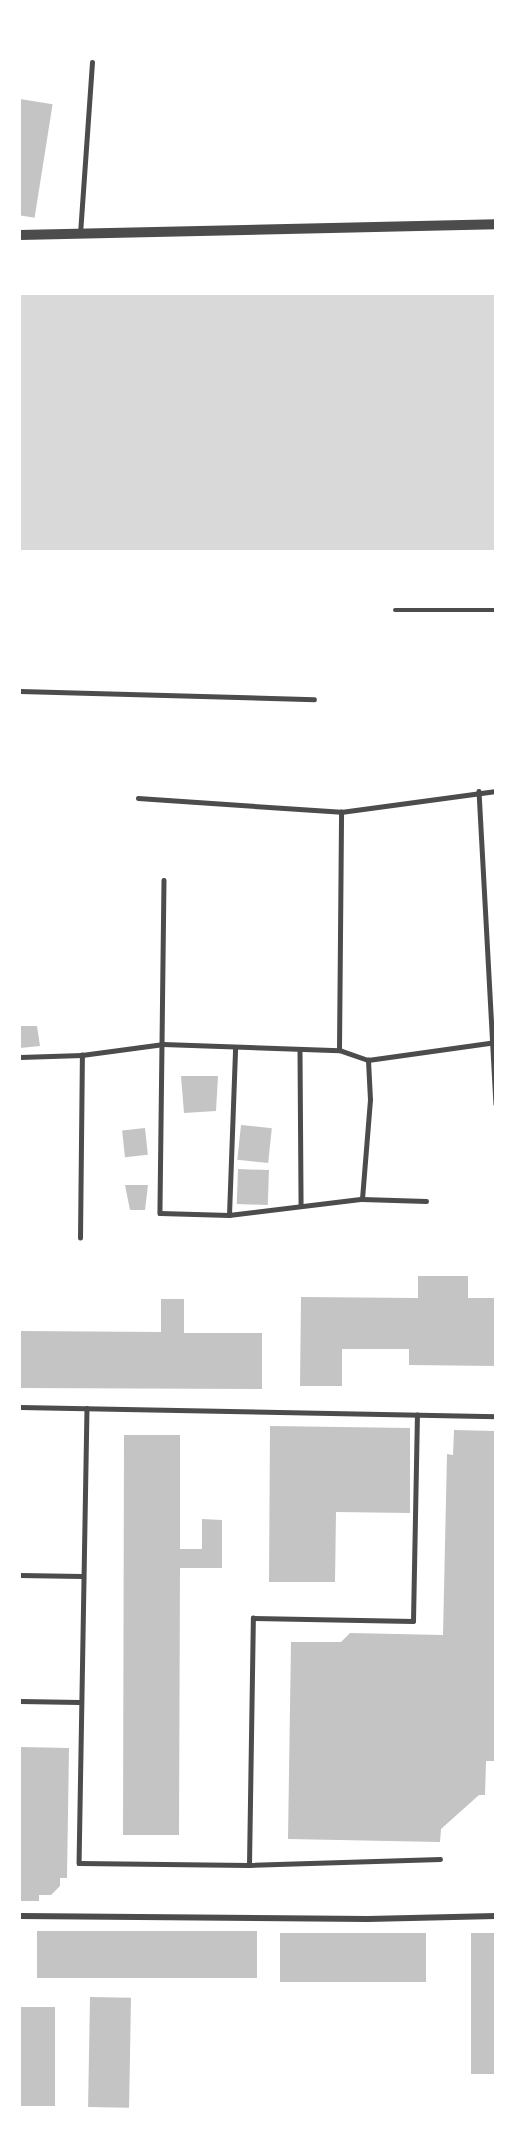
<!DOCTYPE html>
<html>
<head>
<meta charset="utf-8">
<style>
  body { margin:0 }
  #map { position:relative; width:515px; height:2140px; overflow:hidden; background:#fff; font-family:"Fira Sans",sans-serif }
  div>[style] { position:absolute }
  .water>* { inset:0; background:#d9d9d9; transform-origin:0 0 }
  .building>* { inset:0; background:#c4c4c4; transform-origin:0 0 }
  .service>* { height:4.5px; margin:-2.25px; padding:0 2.25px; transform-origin:2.25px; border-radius:2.25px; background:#4c4c4c }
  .minor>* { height:6px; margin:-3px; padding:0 3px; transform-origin:3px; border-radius:3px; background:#4c4c4c }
  .tertiary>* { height:10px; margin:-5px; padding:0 5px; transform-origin:5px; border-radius:5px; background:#4c4c4c }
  span { translate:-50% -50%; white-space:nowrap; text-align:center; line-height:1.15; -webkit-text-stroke:6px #fff; paint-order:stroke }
  .frame { position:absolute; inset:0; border:21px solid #fff; pointer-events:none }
</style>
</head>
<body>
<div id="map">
  <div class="water">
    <i style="left:495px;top:295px;width:255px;height:475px;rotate:90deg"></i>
  </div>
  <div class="building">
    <i style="left:20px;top:99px;width:33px;height:115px;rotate:9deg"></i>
    <i style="clip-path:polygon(20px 1026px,37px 1026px,40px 1046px,20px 1048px)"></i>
    <i style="clip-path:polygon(181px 1076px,218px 1076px,216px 1111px,184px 1113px)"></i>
    <i style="left:241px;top:1125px;width:31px;height:35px;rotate:6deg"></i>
    <i style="left:145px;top:1128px;width:27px;height:23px;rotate:84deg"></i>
    <i style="left:238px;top:1169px;width:31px;height:35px;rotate:2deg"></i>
    <i style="clip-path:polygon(125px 1185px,148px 1185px,145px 1210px,130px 1210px)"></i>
    <i style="clip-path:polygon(418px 1276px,468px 1276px,468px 1298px,496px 1298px,496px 1366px,409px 1365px,409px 1349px,342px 1349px,342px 1386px,300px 1386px,301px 1297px,418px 1298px)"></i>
    <i style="clip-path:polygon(161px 1299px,184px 1299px,184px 1333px,262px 1333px,262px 1389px,20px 1388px,20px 1331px,161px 1332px)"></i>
    <i style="clip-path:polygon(270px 1426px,410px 1428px,410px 1513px,336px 1512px,335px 1582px,269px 1582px)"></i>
    <i style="clip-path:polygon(454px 1430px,496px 1431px,496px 1761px,486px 1761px,485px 1795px,479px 1795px,441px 1829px,440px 1842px,288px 1839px,291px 1642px,341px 1642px,350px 1633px,443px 1635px,447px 1454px,453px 1455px)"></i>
    <i style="clip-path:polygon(124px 1435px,180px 1435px,180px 1549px,202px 1549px,202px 1519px,222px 1520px,222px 1568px,180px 1568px,179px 1835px,123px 1835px)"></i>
    <i style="clip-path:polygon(20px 1747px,69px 1748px,67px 1878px,60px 1878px,60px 1886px,51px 1895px,39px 1895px,39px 1901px,20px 1901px)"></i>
    <i style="left:37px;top:1931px;width:220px;height:47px"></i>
    <i style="left:280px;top:1933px;width:146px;height:49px"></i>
    <i style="left:471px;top:1933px;width:25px;height:141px"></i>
    <i style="left:90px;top:1997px;width:41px;height:110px;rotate:1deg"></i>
    <i style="left:21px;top:2007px;width:34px;height:99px"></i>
  </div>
  <div class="service">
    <i style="left:80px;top:234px;width:172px;rotate:-86deg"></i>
    <i style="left:395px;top:610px;width:101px"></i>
    <i style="left:20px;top:691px;width:294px;rotate:1.6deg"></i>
    <i style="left:479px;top:791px;width:313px;rotate:86.9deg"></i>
    <i style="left:138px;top:798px;width:203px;rotate:3.9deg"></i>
    <i style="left:341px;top:812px;width:156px;rotate:-7.7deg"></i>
    <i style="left:164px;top:880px;width:333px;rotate:90.7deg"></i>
    <i style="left:160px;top:1213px;width:69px;rotate:1.7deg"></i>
    <i style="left:229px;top:1215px;width:134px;rotate:-6.9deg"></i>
    <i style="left:362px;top:1199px;width:64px;rotate:1.8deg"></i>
    <i style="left:339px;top:1050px;width:238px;rotate:-89.5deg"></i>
    <i style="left:300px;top:1051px;width:155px;rotate:89.6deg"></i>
    <i style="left:20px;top:1057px;width:62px;rotate:-1.8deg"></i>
    <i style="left:82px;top:1055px;width:82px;rotate:-7.7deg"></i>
    <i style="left:163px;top:1044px;width:176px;rotate:2deg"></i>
    <i style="left:339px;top:1050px;width:31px;rotate:19deg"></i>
    <i style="left:368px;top:1060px;width:129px;rotate:-8deg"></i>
    <i style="left:362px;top:1199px;width:99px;rotate:-85.4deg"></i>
    <i style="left:370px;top:1100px;width:40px;rotate:-92.9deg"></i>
    <i style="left:229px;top:1215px;width:166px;rotate:-87.9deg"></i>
    <i style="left:80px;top:1238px;width:183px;rotate:-89.4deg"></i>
    <i style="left:20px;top:1407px;width:476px;rotate:1.1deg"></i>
    <i style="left:87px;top:1408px;width:455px;rotate:91deg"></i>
    <i style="left:79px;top:1863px;width:170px;rotate:0.7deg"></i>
    <i style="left:249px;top:1865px;width:191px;rotate:-1.8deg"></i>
    <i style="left:20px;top:1575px;width:61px;rotate:0.9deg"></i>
    <i style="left:20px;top:1701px;width:59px;rotate:1deg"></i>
    <i style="left:249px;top:1865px;width:247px;rotate:-89.1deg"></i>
    <i style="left:253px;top:1618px;width:160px;rotate:1.1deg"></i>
    <i style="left:413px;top:1621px;width:206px;rotate:-88.9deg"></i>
  </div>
  <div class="minor">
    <i style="left:20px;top:1916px;width:348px;rotate:0.5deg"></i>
    <i style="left:368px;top:1919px;width:128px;rotate:-1.3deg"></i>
  </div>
  <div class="tertiary">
    <i style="left:20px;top:235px;width:476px;rotate:-1.3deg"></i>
  </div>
  <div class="frame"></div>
</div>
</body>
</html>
